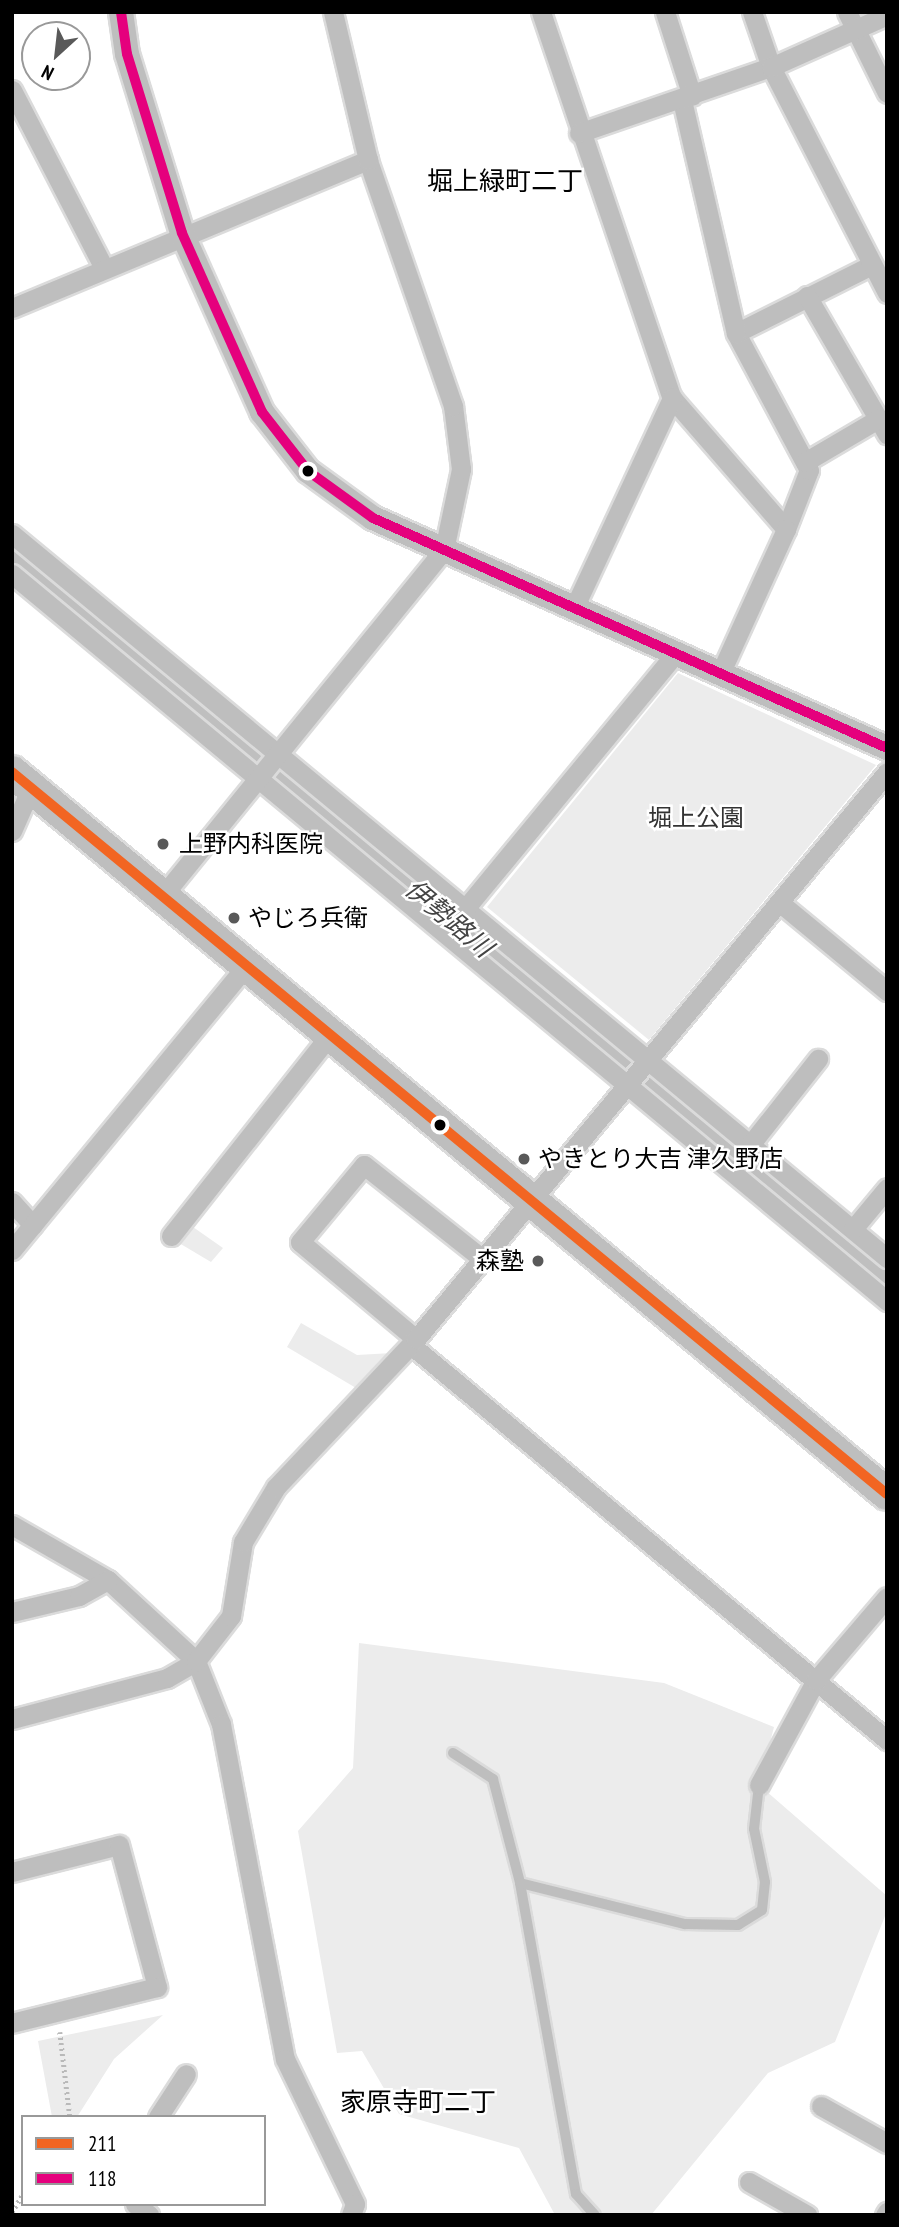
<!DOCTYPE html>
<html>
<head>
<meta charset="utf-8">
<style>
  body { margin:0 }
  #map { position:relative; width:899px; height:2227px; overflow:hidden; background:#fff; font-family:"PT Sans Narrow","Noto Sans JP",sans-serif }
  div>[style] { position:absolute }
  .green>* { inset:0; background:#ececec }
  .river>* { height:42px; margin:-21px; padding:0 21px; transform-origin:21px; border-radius:21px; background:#bfbfbf }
  .path>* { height:4.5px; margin-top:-2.25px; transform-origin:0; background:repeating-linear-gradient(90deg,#b9b9b9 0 2px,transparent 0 5.5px) }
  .roads { filter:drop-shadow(2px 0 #dbdbdb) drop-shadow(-2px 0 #dbdbdb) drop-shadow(0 2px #dbdbdb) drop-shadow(0 -2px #dbdbdb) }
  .service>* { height:10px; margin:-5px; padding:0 5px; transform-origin:5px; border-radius:5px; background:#bebebe }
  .minor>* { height:19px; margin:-9.5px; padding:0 9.5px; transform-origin:9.5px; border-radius:9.5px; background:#bebebe }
  .tertiary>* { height:24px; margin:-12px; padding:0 12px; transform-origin:12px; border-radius:12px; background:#bebebe }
  .primary>* { height:32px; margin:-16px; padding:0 16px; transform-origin:16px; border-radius:16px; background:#bebebe }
  .bus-1>* { height:10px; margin:-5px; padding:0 5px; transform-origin:5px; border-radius:5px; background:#f26522 }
  .bus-2>* { height:10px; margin:-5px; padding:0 5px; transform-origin:5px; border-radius:5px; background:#e5007d }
  .dots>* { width:19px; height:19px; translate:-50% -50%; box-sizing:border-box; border:4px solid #fff; border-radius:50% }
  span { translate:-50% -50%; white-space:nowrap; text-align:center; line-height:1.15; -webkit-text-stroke:5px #fff; paint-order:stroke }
  .park-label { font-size:24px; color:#333 }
  .poi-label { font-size:24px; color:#000 }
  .left { translate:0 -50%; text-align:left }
  .right { translate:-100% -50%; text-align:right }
  .neighbourhood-label { font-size:26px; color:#000 }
  .water-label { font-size:26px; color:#444; font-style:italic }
  .frame { position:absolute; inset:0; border:14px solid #000; pointer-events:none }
  .legend { position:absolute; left:21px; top:2115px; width:245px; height:91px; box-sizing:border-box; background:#fff; border:2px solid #999; margin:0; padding:9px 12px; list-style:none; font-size:21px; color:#000 }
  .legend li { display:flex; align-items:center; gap:14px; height:35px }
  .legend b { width:35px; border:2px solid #999 }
  .north { position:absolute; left:21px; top:21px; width:70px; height:70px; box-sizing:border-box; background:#fff; border:2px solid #999; border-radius:50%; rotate:207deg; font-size:19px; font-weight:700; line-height:28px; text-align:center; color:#000 }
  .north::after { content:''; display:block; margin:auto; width:24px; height:32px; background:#595959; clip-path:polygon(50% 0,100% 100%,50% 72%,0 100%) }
</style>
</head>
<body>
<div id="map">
  <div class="green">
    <i style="clip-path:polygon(678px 673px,876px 765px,649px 1040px,487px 907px)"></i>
    <i style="clip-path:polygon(193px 1227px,223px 1248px,211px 1262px,179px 1243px)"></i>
    <i style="clip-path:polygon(301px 1323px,357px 1355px,392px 1353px,356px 1388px,287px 1347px)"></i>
    <i style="clip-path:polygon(359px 1643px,664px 1683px,774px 1727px,759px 1785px,887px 1896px,887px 1911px,835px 2042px,768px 2073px,651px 2215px,555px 2215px,519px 2148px,399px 2114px,362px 2051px,337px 2053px,298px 1831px,353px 1768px)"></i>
    <i style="clip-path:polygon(163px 2015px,114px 2059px,77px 2117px,52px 2117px,38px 2041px)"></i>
  </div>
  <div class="river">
    <i style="left:12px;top:553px;width:1140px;rotate:39.84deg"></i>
  </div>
  <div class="path">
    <i style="left:60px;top:2032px;width:86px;rotate:83.3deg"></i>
    <i style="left:12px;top:2212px;width:21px;rotate:-59deg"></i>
  </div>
  <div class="roads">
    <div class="service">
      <i style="left:453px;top:1753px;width:48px;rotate:33deg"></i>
      <i style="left:493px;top:1779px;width:107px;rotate:75.4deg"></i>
      <i style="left:520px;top:1883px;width:316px;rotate:79.8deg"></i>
      <i style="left:576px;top:2194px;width:28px;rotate:48deg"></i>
      <i style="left:520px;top:1883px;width:170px;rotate:14deg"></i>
      <i style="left:685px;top:1924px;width:53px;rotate:1.1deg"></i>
      <i style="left:738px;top:1925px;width:28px;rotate:-32deg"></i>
      <i style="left:762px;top:1910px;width:28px;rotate:-84deg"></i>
      <i style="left:765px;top:1882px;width:54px;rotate:-101.7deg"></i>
      <i style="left:754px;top:1829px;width:44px;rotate:-83.5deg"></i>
    </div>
    <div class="minor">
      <i style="left:541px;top:12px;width:408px;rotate:71.3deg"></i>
      <i style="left:672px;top:398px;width:174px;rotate:49deg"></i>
      <i style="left:786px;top:529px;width:63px;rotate:-68.7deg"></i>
      <i style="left:809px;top:470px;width:155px;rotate:-118.1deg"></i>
      <i style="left:736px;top:333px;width:150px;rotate:-26.6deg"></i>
      <i style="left:665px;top:12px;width:88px;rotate:72.2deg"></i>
      <i style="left:752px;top:12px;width:58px;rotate:70.9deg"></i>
      <i style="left:771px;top:67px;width:254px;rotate:62.8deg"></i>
      <i style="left:847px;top:12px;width:90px;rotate:63.7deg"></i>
      <i style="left:12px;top:90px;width:198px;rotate:62.7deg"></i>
      <i style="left:682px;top:100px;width:239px;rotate:77deg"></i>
      <i style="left:579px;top:133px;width:203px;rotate:-19deg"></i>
      <i style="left:771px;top:67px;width:127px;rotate:-24.1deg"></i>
      <i style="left:807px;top:296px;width:160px;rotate:59.9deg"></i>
      <i style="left:12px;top:308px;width:386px;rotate:-22.6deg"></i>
      <i style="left:805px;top:462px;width:85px;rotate:-30.5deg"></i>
      <i style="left:12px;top:534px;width:1136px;rotate:39.61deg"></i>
      <i style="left:12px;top:574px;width:1138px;rotate:39.72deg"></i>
      <i style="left:575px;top:606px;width:230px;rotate:-65deg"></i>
      <i style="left:720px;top:674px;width:159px;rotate:-65.5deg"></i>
      <i style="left:12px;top:831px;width:47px;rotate:-66.2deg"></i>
      <i style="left:160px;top:899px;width:450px;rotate:-50.9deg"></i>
      <i style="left:444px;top:550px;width:83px;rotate:-78.1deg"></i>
      <i style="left:461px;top:469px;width:64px;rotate:-97.2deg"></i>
      <i style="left:453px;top:406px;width:260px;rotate:-109.1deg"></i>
      <i style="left:368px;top:160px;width:152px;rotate:-103.3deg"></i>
      <i style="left:779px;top:902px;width:140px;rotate:39.5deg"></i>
      <i style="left:464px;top:910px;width:333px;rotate:-50.5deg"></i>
      <i style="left:750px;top:1145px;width:110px;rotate:-51.7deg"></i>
      <i style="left:12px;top:1202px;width:31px;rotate:48deg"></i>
      <i style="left:853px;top:1229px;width:53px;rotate:-50.3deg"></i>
      <i style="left:171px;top:1236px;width:256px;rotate:-51.7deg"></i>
      <i style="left:12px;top:1250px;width:367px;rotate:-50.5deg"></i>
      <i style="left:416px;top:1339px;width:151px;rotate:-140.1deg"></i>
      <i style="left:300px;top:1242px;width:100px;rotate:-50.3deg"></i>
      <i style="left:364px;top:1165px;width:153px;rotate:38.4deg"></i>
      <i style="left:411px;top:1345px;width:619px;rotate:39.69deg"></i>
      <i style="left:12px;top:1525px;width:111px;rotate:29.8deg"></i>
      <i style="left:108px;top:1580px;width:120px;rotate:42.6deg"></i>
      <i style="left:196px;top:1661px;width:68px;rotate:68.4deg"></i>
      <i style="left:221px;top:1724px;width:341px;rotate:79.2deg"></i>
      <i style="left:285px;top:2059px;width:161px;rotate:64.2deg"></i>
      <i style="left:355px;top:2204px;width:12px;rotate:110deg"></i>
      <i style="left:12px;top:1612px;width:69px;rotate:-13.4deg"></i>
      <i style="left:79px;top:1596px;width:33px;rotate:-29deg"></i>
      <i style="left:12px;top:1719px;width:160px;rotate:-14.8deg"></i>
      <i style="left:167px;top:1678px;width:34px;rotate:-30deg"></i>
      <i style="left:196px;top:1661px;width:57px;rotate:-52.1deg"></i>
      <i style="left:231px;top:1616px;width:75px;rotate:-80.8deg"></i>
      <i style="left:243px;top:1542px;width:64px;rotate:-59deg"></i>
      <i style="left:276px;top:1487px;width:204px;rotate:-46.6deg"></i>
      <i style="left:416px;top:1339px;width:737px;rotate:-50.28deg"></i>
      <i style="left:759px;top:1785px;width:119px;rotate:-61.5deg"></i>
      <i style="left:816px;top:1680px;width:109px;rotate:-49.5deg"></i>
      <i style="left:12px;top:1872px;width:110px;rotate:-14.2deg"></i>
      <i style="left:119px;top:1845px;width:147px;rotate:75deg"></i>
      <i style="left:157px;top:1987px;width:149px;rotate:166.1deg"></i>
      <i style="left:821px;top:2106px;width:76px;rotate:29.3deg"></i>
      <i style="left:158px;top:2117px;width:51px;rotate:-56.9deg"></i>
      <i style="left:749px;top:2182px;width:67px;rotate:29.6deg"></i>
      <i style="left:135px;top:2204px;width:18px;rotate:38deg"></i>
      <i style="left:885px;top:2215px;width:4px;rotate:-56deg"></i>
    </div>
    <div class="tertiary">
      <i style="left:121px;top:12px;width:42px;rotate:81.9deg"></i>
      <i style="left:127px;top:54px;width:187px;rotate:72.9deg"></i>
      <i style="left:182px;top:233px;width:196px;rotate:65.9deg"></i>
      <i style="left:262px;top:412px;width:75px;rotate:52.1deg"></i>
      <i style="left:308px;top:471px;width:80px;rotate:35.9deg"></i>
      <i style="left:373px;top:518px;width:563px;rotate:24.11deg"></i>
    </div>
    <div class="primary">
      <i style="left:12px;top:772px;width:1134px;rotate:39.53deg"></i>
    </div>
  </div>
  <div class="bus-1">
    <i style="left:12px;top:772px;width:1134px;rotate:39.53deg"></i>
  </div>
  <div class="bus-2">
    <i style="left:121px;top:12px;width:42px;rotate:81.9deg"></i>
    <i style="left:127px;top:54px;width:187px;rotate:72.9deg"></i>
    <i style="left:182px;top:233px;width:196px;rotate:65.9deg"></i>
    <i style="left:262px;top:412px;width:75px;rotate:52.1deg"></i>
    <i style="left:308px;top:471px;width:80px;rotate:35.9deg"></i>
    <i style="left:373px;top:518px;width:563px;rotate:24.11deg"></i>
  </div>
  <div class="dots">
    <i style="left:308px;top:471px;background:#000"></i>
    <i style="left:163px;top:844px;background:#595959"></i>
    <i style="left:234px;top:918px;background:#595959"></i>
    <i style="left:440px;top:1125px;background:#000"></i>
    <i style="left:524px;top:1159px;background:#595959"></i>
    <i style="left:538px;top:1261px;background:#595959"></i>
  </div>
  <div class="park-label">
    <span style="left:696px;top:818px">堀上公園</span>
  </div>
  <div class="poi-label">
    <span class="left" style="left:179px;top:844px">上野内科医院</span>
    <span class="left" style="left:248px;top:918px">やじろ兵衛</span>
    <span class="left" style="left:538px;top:1159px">やきとり大吉 津久野店</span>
    <span class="right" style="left:524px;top:1261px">森塾</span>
  </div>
  <div class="neighbourhood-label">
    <span style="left:505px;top:181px">堀上緑町二丁</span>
    <span style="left:418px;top:2102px">家原寺町二丁</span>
  </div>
  <div class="water-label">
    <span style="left:449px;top:918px;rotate:40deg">伊勢路川</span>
  </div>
  <div class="frame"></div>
  <ul class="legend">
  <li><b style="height:9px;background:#f26522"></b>211</li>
  <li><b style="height:9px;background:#e5007d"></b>118</li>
  </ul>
  <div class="north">N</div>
</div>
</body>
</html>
